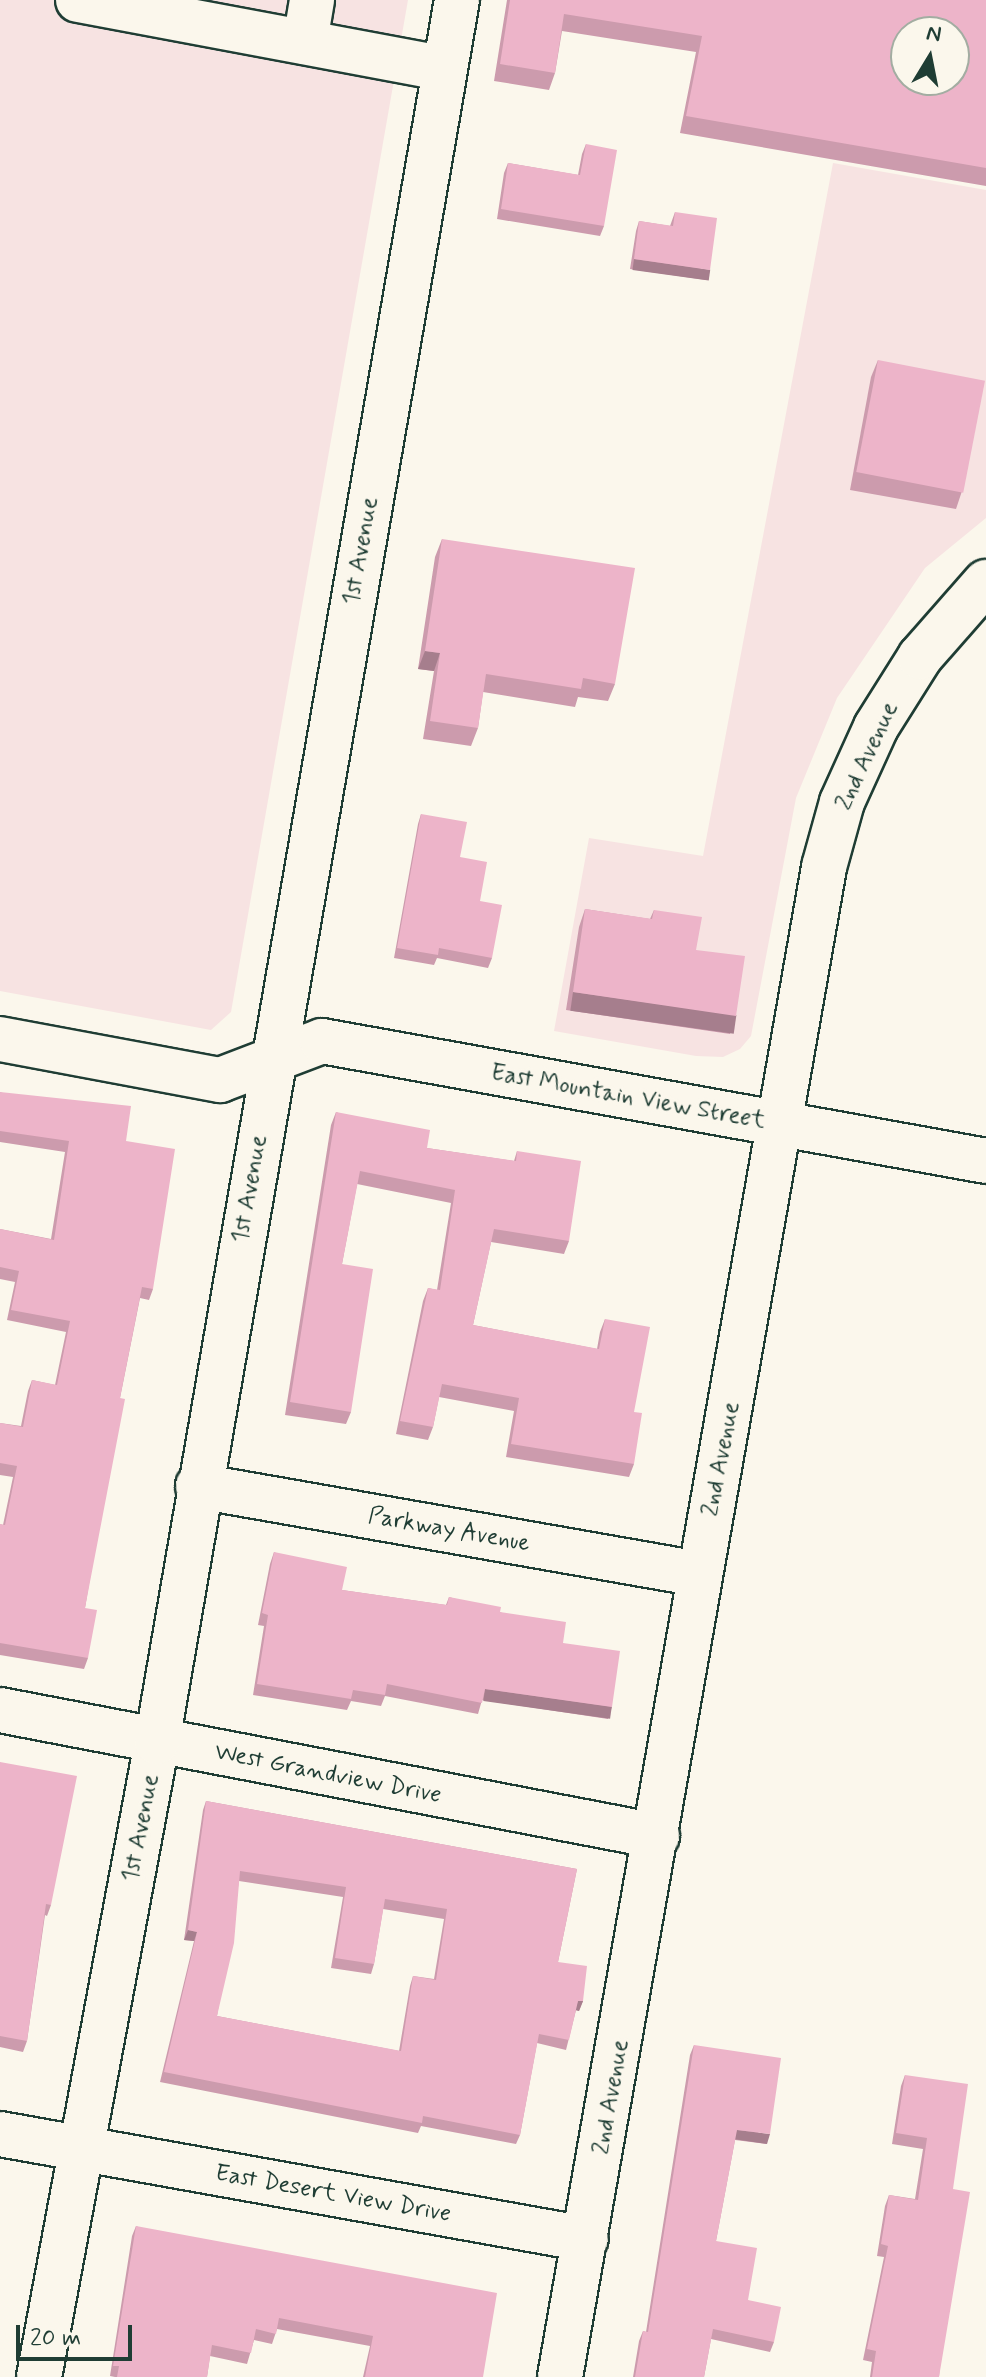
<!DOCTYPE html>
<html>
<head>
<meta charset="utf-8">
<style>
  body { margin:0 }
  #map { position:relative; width:986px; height:2377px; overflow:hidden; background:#fbf7ec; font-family:Mynerve,sans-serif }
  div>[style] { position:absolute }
  .built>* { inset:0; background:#f7e3e2 }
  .roads { filter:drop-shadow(2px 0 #1f3d34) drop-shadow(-2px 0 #1f3d34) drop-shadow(0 2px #1f3d34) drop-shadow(0 -2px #1f3d34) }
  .minor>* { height:44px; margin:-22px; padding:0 22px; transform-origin:22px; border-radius:22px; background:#fbf7ec }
  .wall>* { inset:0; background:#cc9bad }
  .shaded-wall>* { inset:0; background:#a67e8d; transform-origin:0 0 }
  .building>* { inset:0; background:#edb4c9; transform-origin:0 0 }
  span { translate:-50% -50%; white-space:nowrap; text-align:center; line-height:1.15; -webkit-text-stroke:7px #fbf7ec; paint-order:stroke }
  .street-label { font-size:24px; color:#1f3d34 }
  .north { position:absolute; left:890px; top:16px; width:80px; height:80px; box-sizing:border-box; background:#fbf7ec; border:2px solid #a3ada2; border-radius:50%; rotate:10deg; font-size:22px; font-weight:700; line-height:32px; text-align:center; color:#1f3d34 }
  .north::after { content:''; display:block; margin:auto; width:28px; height:36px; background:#1f3d34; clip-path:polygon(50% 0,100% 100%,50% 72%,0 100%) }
  .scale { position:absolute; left:16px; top:2325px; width:116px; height:36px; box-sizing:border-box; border:4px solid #1f3d34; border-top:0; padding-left:10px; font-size:24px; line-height:28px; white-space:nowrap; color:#1f3d34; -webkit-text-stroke:6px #fbf7ec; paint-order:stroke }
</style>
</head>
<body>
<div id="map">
  <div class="built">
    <i style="clip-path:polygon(0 0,408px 0,231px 1012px,211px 1030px,0 991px)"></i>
    <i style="clip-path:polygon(833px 163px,986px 190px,986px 518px,925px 568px,837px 698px,796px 798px,751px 1036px,740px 1049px,723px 1057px,696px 1056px,554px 1031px,589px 838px,703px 856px)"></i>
  </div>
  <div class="roads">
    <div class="minor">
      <i style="left:78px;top:0;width:373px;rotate:10.6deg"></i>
      <i style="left:305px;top:42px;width:43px;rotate:-80.5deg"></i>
      <i style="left:0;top:1039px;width:224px;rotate:10.6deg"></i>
      <i style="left:220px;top:1080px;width:109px;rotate:-20.9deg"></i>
      <i style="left:322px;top:1041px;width:675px;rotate:10.24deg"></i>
      <i style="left:198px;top:1486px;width:509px;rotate:9.96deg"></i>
      <i style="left:0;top:1710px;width:669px;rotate:10.86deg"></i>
      <i style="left:0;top:2134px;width:595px;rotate:10.16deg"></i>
      <i style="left:39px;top:2377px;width:646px;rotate:-79.47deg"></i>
      <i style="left:157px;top:1742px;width:1768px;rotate:-80.23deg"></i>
      <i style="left:560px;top:2377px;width:1533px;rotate:-80.08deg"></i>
      <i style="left:824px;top:867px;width:67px;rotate:-74.5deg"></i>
      <i style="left:842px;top:802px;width:82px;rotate:-65.6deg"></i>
      <i style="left:876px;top:727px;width:83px;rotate:-57.8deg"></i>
      <i style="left:920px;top:657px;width:100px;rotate:-48.7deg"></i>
    </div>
  </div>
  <div class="wall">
    <i style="clip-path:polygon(507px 0,986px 0,986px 186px,680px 133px,696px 52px,562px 31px,555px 73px,549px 90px,494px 81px)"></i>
    <i style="clip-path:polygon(586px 144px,604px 226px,600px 236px,497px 219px,504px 173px,508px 163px,578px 175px,582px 154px)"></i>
    <i style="clip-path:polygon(675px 212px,706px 280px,630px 269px,636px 231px,639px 221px,670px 226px)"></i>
    <i style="clip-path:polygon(878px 360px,962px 491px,956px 509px,850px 490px,871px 377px)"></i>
    <i style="clip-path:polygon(442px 539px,615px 684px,608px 701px,578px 697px,575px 707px,483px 692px,478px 728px,471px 746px,423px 739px,434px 671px,418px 669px,435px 557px)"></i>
    <i style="clip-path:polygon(421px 814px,460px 857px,492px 958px,488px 968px,437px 958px,434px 965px,394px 958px,418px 824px)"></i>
    <i style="clip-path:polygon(585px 909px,650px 919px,654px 910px,696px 950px,736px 1016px,730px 1034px,566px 1010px,579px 927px)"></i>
    <i style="clip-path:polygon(0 1092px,126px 1141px,153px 1289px,149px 1300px,140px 1298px,120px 1398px,85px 1608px,88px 1658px,84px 1669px,0 1655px,0 1524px,3px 1525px,13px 1477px,0 1475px,0 1423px,21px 1426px,28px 1391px,32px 1380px,55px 1385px,66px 1332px,7px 1320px,15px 1282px,0 1279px,0 1229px,51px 1239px,65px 1152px,0 1142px)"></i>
    <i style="clip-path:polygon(336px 1112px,427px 1148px,514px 1161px,517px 1151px,569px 1241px,564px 1254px,491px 1242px,473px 1325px,597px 1349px,600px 1332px,605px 1319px,634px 1412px,634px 1464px,629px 1477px,506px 1457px,514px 1411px,439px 1397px,433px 1427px,428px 1440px,396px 1434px,423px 1301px,428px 1288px,437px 1290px,451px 1203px,357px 1184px,342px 1264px,351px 1412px,346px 1424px,285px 1415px,331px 1125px)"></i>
    <i style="clip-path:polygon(274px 1552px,342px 1590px,446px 1605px,449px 1597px,500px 1612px,563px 1643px,612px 1707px,608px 1719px,482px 1700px,478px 1714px,385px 1696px,381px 1706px,351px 1701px,347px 1710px,253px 1695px,264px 1626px,258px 1625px,270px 1564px)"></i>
    <i style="clip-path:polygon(0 1762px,51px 1905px,47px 1916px,45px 1915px,27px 2041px,23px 2052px,0 2047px)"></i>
    <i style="clip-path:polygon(evenodd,206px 1801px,577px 1869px,558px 1962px,583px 2001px,579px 2011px,576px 2010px,566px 2050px,537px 2043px,520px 2135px,516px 2144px,421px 2126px,418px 2133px,160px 2082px,194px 1941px,184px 1940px,203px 1810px,206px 1801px,239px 1881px,343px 1897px,331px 1968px,371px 1974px,374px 1964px,383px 1909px,444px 1919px,434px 1979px,413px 1976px,410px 1986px,399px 2051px,217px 2016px,239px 1881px)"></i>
    <i style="clip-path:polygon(694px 2045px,767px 2144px,735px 2140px,716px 2241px,748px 2300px,774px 2342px,770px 2352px,711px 2339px,704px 2377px,633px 2377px,639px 2341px,643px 2331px,646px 2332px,690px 2055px)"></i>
    <i style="clip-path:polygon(905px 2075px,953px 2189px,939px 2377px,870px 2377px,872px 2362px,863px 2360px,884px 2257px,877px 2256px,885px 2206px,889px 2195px,915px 2199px,923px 2149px,892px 2144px,901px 2086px)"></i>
    <i style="clip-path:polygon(136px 2226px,483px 2377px,363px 2377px,370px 2346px,277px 2329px,272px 2344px,254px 2340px,247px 2364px,210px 2356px,207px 2377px,115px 2377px,110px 2376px,132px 2236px)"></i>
  </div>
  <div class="shaded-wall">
    <i style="left:634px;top:259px;width:77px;height:11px;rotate:8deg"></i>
    <i style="clip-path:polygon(425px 651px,440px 653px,434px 671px,418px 669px)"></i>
    <i style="left:573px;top:992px;width:165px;height:19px;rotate:8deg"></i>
    <i style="left:485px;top:1689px;width:128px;height:12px;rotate:8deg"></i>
    <i style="clip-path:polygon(188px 1930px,197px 1932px,194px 1941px,184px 1940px)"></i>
    <i style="clip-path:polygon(578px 2001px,583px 2001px,579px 2011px,575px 2010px)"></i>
    <i style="clip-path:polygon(737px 2130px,770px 2134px,767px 2144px,733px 2139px)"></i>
  </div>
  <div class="building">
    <i style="clip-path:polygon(evenodd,510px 0,986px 0,986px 168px,686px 116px,702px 36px,564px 14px,555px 73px,500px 64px,510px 0,906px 32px,954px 32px,954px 80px,906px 80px,906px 32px)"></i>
    <i style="clip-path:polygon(586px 144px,617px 150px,604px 226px,501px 209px,508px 163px,580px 175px)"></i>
    <i style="clip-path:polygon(675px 212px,717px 218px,710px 270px,634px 259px,639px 221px,673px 226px)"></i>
    <i style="left:878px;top:360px;width:109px;height:114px;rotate:11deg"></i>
    <i style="clip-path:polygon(442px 539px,635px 568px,615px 684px,583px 678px,581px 689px,486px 674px,478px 728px,430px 721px,440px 653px,425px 651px)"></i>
    <i style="clip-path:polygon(421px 814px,467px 822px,460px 857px,487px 862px,480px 901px,502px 905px,492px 958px,439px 948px,438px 955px,397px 948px)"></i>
    <i style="clip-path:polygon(585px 909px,652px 919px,654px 910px,702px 917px,696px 950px,745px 956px,736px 1016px,573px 992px)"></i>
    <i style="clip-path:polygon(0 1092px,131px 1106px,126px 1141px,175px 1149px,153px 1289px,142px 1287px,120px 1398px,125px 1399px,85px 1608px,97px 1610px,88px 1658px,0 1643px,0 1524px,5px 1525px,17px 1466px,0 1463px,0 1423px,23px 1427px,32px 1380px,57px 1385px,70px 1321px,11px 1310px,19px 1271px,0 1267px,0 1229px,54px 1240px,69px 1141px,0 1131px)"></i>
    <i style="clip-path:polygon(336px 1112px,430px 1130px,427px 1148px,516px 1161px,517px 1151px,581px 1161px,569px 1241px,494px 1229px,473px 1325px,599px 1349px,605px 1319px,650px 1327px,634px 1412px,642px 1413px,634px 1464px,511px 1444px,519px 1398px,442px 1384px,433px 1427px,400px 1421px,428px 1288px,440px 1290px,455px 1190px,360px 1171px,342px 1264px,373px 1269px,351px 1412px,290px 1402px)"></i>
    <i style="clip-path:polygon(274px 1552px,347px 1567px,342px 1590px,447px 1605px,449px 1597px,501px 1607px,500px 1612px,566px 1622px,563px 1643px,620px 1651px,612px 1707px,485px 1689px,482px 1703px,387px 1684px,385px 1695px,353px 1690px,351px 1699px,257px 1684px,268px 1615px,262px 1613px)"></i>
    <i style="clip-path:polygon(0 1762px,77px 1776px,51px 1905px,46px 1904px,27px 2041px,0 2036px)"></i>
    <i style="clip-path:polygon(evenodd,206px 1801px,577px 1869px,558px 1962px,587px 1966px,583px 2001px,578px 2001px,569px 2040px,539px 2034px,520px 2135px,423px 2116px,422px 2123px,164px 2072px,197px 1932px,188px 1930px,206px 1801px,240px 1871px,346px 1887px,335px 1958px,374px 1964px,385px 1899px,447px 1909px,436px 1980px,413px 1976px,401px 2051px,217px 2016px,234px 1943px,240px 1871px)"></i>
    <i style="clip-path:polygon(694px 2045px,781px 2058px,770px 2134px,737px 2130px,716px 2241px,757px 2248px,748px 2300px,781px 2307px,774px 2342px,713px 2329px,704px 2377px,635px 2377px,643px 2331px,648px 2332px)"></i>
    <i style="clip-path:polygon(905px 2075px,968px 2084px,953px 2189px,970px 2192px,939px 2377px,872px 2377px,876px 2351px,867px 2349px,888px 2246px,881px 2244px,889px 2195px,918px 2200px,927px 2138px,896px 2133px)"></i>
    <i style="clip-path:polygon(136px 2226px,497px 2293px,483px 2377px,365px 2377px,373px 2336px,279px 2318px,276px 2334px,256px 2329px,251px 2353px,212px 2345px,207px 2377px,117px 2377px,119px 2366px,113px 2366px)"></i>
  </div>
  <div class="street-label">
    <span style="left:361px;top:551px;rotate:-80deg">1st Avenue</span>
    <span style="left:867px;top:756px;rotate:-65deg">2nd Avenue</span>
    <span style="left:628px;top:1097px;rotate:10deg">East Mountain View Street</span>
    <span style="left:250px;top:1189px;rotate:-80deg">1st Avenue</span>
    <span style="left:721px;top:1459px;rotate:-79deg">2nd Avenue</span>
    <span style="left:449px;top:1530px;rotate:10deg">Parkway Avenue</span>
    <span style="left:328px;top:1774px;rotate:11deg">West Grandview Drive</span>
    <span style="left:141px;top:1828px;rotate:-79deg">1st Avenue</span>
    <span style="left:611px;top:2097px;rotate:-80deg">2nd Avenue</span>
    <span style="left:333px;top:2194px;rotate:10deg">East Desert View Drive</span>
  </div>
  <div class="north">N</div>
  <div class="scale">20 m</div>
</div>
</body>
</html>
